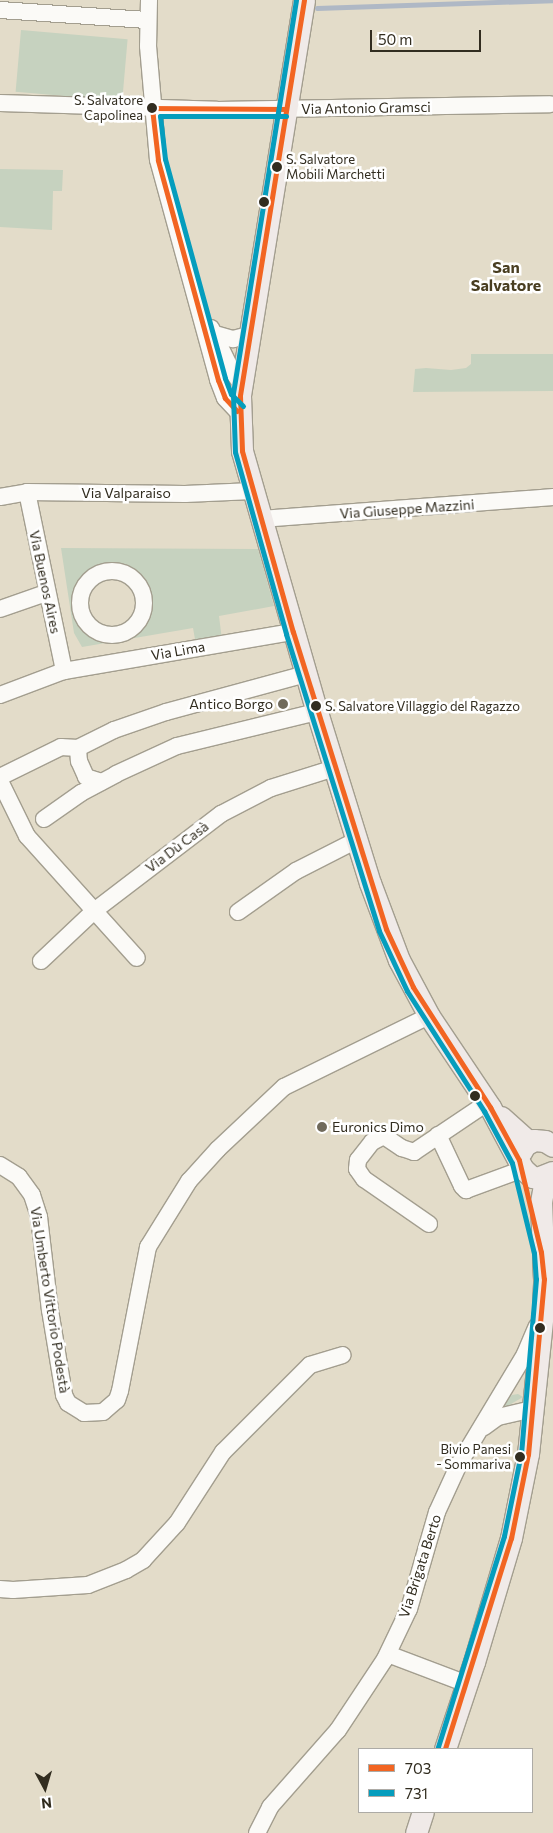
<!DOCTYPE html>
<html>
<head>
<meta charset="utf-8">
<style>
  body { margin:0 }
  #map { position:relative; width:553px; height:1833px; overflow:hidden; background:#e3dcc9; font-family:Commissioner,sans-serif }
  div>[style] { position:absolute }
  .green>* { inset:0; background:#c6d2bf; transform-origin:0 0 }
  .stream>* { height:4.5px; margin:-2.25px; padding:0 2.25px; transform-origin:2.25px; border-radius:2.25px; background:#afb8c5 }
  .roads { filter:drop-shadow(1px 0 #a39e8f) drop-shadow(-1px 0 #a39e8f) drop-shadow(0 1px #a39e8f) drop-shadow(0 -1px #a39e8f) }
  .minor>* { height:16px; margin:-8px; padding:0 8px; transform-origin:8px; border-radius:8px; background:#fbfaf7 }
  .minor>.ring { margin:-8px; padding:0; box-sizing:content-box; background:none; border:16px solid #fbfaf7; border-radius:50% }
  .major>* { height:21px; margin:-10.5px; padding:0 10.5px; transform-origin:10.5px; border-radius:10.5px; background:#f0eae8 }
  .bus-1>* { height:5px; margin:-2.5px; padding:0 2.5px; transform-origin:2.5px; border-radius:2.5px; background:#f26522 }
  .bus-2>* { height:5px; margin:-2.5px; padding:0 2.5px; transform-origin:2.5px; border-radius:2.5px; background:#059dbd }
  .dots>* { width:14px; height:14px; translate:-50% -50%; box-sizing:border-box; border:2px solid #fff; border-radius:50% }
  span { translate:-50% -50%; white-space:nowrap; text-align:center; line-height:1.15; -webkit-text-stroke:5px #fff; paint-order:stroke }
  .bus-label { font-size:13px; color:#322d20 }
  .right { translate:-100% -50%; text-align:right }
  .left { translate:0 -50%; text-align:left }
  .street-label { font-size:14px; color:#322d20 }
  .poi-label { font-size:14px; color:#322d20 }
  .quarter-label { font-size:16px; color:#493e21; font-weight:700 }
  .legend { position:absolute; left:358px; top:1748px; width:175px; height:65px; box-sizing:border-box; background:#fff; border:1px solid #adaba6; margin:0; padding:6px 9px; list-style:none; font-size:15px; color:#322d20 }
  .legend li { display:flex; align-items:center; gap:10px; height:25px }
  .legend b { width:25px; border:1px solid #adaba6 }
  .north { position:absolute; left:20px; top:1763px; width:50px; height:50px; -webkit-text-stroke:4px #fff; paint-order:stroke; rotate:174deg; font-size:14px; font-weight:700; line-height:20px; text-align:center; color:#322d20 }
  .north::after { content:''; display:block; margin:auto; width:18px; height:22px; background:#322d20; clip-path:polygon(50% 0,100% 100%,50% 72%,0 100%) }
  .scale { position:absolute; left:370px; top:30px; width:111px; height:22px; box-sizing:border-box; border:2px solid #322d20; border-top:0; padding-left:6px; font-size:15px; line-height:18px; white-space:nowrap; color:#322d20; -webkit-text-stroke:4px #fff; paint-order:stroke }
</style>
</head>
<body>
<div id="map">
  <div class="green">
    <i style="left:21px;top:30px;width:107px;height:62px;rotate:5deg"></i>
    <i style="clip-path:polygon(0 169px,63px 170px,62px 191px,53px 191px,52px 230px,0 227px)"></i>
    <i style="clip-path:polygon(471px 354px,553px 354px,553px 391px,413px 392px,415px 369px,426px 368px,451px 370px,466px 368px,471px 364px)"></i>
    <i style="clip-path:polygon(evenodd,61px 548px,258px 549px,274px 606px,219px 616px,222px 640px,196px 645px,193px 628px,82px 647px,74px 633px,61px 548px,111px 571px,119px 571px,133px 578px,138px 583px,144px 597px,143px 613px,139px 620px,128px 631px,113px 635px,106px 634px,92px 628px,86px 622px,80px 608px,82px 593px,90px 580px,96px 575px,111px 571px)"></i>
    <i style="clip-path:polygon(518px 1394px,523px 1397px,499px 1411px,504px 1401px,512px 1395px)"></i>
  </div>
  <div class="stream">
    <i style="left:317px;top:8px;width:236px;rotate:-1.9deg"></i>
  </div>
  <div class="roads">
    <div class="minor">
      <i style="left:149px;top:0;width:46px;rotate:91.2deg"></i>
      <i style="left:148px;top:46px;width:114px;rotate:85deg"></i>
      <i style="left:158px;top:160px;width:228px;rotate:74.7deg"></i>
      <i style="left:218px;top:380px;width:19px;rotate:69deg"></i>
      <i style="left:225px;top:398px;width:22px;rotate:47deg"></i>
      <i style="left:0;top:10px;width:147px;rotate:3.9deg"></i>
      <i style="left:0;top:103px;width:217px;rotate:1.8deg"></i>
      <i style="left:217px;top:110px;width:333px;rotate:-1deg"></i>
      <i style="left:211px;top:328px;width:48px;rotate:64deg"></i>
      <i style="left:232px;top:371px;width:17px;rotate:54deg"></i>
      <i style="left:215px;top:334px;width:19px;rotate:16deg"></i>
      <i style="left:233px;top:339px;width:16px;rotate:-14deg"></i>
      <i style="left:27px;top:492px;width:183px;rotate:78.3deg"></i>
      <i style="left:0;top:497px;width:27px;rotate:-10deg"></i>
      <i style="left:27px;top:492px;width:158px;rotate:0.7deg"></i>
      <i style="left:185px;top:494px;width:68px;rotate:-2.5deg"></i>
      <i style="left:261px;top:519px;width:293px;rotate:-4.3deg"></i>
      <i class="ring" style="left:80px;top:571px;width:48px;height:48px"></i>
      <i style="left:0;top:609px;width:49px;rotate:-19.2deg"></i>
      <i style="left:0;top:695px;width:68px;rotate:-20.6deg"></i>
      <i style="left:64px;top:671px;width:232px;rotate:-9.7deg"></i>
      <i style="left:78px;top:748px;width:13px;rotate:86deg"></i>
      <i style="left:79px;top:761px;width:17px;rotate:66deg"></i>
      <i style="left:86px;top:777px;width:16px;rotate:18deg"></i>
      <i style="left:0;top:777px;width:68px;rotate:-26.2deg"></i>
      <i style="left:61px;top:747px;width:17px;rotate:3deg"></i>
      <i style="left:78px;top:748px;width:40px;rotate:-26.6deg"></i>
      <i style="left:114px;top:730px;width:55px;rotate:-19.1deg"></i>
      <i style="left:166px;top:712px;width:145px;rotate:-15.2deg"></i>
      <i style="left:0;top:781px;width:61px;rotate:63.9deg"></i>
      <i style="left:27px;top:836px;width:164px;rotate:48deg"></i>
      <i style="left:44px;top:819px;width:45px;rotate:-35.1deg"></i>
      <i style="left:81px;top:793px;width:40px;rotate:-28deg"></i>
      <i style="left:116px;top:774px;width:67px;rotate:-24.7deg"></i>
      <i style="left:177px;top:746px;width:144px;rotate:-13.7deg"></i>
      <i style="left:238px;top:912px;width:71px;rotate:-35.3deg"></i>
      <i style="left:296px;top:871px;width:68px;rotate:-26.9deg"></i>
      <i style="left:41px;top:961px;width:73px;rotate:-43.3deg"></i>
      <i style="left:94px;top:911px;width:160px;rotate:-37.4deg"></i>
      <i style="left:221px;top:814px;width:56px;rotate:-27.5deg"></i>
      <i style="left:271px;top:788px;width:67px;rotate:-17.4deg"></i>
      <i style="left:438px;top:1135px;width:56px;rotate:64.8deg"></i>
      <i style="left:462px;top:1186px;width:6px;rotate:45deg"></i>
      <i style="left:466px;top:1190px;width:61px;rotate:-20.2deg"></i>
      <i style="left:0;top:1165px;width:22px;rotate:32deg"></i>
      <i style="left:19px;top:1177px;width:22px;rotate:54deg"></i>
      <i style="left:32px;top:1195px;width:23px;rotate:72deg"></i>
      <i style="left:39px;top:1217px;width:94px;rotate:83.3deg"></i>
      <i style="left:50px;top:1310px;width:86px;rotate:80.6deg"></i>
      <i style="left:64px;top:1395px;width:9px;rotate:63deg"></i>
      <i style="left:68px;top:1403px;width:19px;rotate:32deg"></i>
      <i style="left:84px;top:1413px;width:19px;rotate:-3deg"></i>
      <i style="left:103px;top:1412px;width:18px;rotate:-41deg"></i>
      <i style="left:117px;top:1400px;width:9px;rotate:-72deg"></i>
      <i style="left:120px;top:1391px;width:147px;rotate:-79deg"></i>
      <i style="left:148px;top:1247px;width:78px;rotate:-58.2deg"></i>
      <i style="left:189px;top:1181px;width:43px;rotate:-47.8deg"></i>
      <i style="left:218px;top:1149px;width:91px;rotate:-43.2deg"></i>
      <i style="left:284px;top:1087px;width:161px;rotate:-26.1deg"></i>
      <i style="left:429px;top:1224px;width:79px;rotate:-145.3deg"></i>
      <i style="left:364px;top:1179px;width:12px;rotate:-125deg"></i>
      <i style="left:357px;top:1169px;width:9px;rotate:-84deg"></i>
      <i style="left:358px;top:1160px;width:23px;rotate:-52deg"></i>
      <i style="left:372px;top:1142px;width:13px;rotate:-27deg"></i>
      <i style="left:384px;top:1136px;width:22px;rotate:34deg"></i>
      <i style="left:402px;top:1148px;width:13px;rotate:18deg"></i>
      <i style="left:414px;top:1152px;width:88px;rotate:-33.9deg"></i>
      <i style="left:484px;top:1427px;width:17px;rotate:-36deg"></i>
      <i style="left:498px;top:1417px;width:36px;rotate:-13deg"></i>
      <i style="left:0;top:1589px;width:13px;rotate:4deg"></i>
      <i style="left:13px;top:1590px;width:75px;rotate:-3.8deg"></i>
      <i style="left:88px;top:1585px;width:41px;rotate:-21.5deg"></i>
      <i style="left:126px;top:1570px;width:20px;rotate:-30deg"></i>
      <i style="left:143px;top:1560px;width:50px;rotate:-47.4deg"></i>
      <i style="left:177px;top:1523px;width:85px;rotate:-57.1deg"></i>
      <i style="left:223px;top:1452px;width:123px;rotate:-45deg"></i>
      <i style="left:310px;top:1365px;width:34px;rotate:-17deg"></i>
      <i style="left:388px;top:1654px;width:85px;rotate:20.8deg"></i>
      <i style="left:257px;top:1833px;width:29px;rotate:-63deg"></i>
      <i style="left:270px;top:1807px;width:103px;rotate:-48.6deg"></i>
      <i style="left:338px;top:1730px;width:85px;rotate:-56.5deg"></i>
      <i style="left:385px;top:1659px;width:55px;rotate:-64.4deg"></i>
      <i style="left:409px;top:1609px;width:101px;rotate:-73.9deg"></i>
      <i style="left:437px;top:1512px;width:53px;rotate:-65.4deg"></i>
      <i style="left:459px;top:1464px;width:128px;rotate:-59deg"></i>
      <i style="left:525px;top:1354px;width:30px;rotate:-67deg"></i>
    </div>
    <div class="major">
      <i style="left:304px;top:0;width:401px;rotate:99.2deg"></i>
      <i style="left:240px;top:396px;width:55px;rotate:87.9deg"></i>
      <i style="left:242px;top:451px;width:272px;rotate:74deg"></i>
      <i style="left:317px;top:712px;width:179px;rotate:72.8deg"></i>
      <i style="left:370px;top:883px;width:82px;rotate:69.4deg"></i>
      <i style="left:399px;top:960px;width:64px;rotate:61.8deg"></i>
      <i style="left:429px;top:1016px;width:110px;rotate:56.2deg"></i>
      <i style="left:490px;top:1107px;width:70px;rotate:62deg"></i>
      <i style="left:523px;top:1169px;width:12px;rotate:42deg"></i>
      <i style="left:532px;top:1177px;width:5px;rotate:11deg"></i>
      <i style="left:537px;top:1178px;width:17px;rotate:-21deg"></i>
      <i style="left:501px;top:1117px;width:38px;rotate:42deg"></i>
      <i style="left:521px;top:1152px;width:8px;rotate:-60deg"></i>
      <i style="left:525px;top:1145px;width:10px;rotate:-29deg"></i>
      <i style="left:534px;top:1140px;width:11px;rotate:5deg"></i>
      <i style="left:545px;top:1141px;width:9px;rotate:32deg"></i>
      <i style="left:445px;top:1749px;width:92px;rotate:-71.6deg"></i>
      <i style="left:474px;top:1662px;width:129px;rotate:-73.4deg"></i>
      <i style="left:511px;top:1538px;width:86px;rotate:-78.6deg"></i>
      <i style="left:528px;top:1454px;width:143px;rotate:-84deg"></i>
      <i style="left:543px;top:1312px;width:33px;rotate:-88deg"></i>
      <i style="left:544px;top:1279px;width:77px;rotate:-92.2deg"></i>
      <i style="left:541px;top:1202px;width:17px;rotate:-80deg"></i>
      <i style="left:544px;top:1185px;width:11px;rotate:-63deg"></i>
      <i style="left:416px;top:1833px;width:22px;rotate:-72deg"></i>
    </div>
  </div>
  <div class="bus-1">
    <i style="left:304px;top:0;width:401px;rotate:99.2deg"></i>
    <i style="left:240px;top:396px;width:55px;rotate:87.9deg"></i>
    <i style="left:242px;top:451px;width:188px;rotate:74.3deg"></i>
    <i style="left:293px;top:632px;width:311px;rotate:72.6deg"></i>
    <i style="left:386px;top:929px;width:64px;rotate:65deg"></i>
    <i style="left:413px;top:987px;width:143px;rotate:57.3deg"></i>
    <i style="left:490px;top:1107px;width:60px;rotate:61.3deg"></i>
    <i style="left:519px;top:1160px;width:95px;rotate:76.6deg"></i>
    <i style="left:541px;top:1252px;width:27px;rotate:84deg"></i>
    <i style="left:544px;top:1279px;width:176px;rotate:95.2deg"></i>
    <i style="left:528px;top:1454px;width:86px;rotate:101.4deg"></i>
    <i style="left:511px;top:1538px;width:221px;rotate:107.4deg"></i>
    <i style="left:237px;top:411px;width:18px;rotate:-133deg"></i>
    <i style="left:225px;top:398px;width:19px;rotate:-111deg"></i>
    <i style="left:218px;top:380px;width:228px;rotate:-105.3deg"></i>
    <i style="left:158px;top:160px;width:52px;rotate:-96.6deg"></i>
    <i style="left:152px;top:108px;width:134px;rotate:0.4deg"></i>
  </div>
  <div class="bus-2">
    <i style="left:296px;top:0;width:400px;rotate:99.1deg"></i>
    <i style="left:233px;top:395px;width:57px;rotate:88deg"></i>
    <i style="left:235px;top:452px;width:189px;rotate:74.3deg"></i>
    <i style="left:286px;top:634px;width:311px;rotate:72.6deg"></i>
    <i style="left:379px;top:931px;width:66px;rotate:65deg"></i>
    <i style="left:407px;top:991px;width:143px;rotate:57.3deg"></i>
    <i style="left:484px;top:1111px;width:59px;rotate:61.7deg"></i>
    <i style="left:512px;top:1163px;width:93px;rotate:76.3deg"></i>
    <i style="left:534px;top:1253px;width:26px;rotate:86deg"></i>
    <i style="left:536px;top:1279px;width:175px;rotate:94.9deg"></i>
    <i style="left:521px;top:1453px;width:85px;rotate:101.6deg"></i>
    <i style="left:504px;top:1536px;width:221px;rotate:107.4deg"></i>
    <i style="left:243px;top:406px;width:17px;rotate:-135deg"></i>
    <i style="left:231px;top:394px;width:17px;rotate:-111deg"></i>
    <i style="left:225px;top:378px;width:227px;rotate:-105.3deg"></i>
    <i style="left:165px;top:159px;width:43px;rotate:-96.6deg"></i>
    <i style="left:160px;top:116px;width:126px"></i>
  </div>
  <div class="dots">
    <i style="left:152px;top:108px;background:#322d20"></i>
    <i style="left:277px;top:167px;background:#322d20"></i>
    <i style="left:264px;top:202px;background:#322d20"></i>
    <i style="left:283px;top:704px;background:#706a5b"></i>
    <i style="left:316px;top:706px;background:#322d20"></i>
    <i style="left:475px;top:1096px;background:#322d20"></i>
    <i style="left:322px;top:1127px;background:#706a5b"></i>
    <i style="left:540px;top:1328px;background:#322d20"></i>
    <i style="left:520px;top:1457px;background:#322d20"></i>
  </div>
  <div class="bus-label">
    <span class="right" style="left:143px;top:108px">S. Salvatore<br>Capolinea</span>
    <span class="left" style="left:286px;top:167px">S. Salvatore<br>Mobili Marchetti</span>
    <span class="left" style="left:325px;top:706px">S. Salvatore Villaggio del Ragazzo</span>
    <span class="right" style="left:511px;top:1457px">Bivio Panesi<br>- Sommariva</span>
  </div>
  <div class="street-label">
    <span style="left:366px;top:108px;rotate:-1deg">Via Antonio Gramsci</span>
    <span style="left:126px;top:493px">Via Valparaiso</span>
    <span style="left:407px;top:509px;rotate:-4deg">Via Giuseppe Mazzini</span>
    <span style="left:45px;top:582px;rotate:78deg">Via Buenos Aires</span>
    <span style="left:178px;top:651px;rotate:-10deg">Via Lima</span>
    <span style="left:177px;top:847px;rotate:-37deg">Via Dù Casà</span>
    <span style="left:50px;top:1300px;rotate:81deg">Via Umberto Vittorio Podestà</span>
    <span style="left:420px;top:1566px;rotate:-72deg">Via Brigata Berto</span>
  </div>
  <div class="poi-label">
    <span class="right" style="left:273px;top:704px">Antico Borgo</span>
    <span class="left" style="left:332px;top:1127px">Euronics Dimo</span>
  </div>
  <div class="quarter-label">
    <span style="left:506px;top:276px">San<br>Salvatore</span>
  </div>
  <ul class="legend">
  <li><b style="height:6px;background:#f26522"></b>703</li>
  <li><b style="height:6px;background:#059dbd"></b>731</li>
  </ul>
  <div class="north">N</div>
  <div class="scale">50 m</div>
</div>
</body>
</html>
